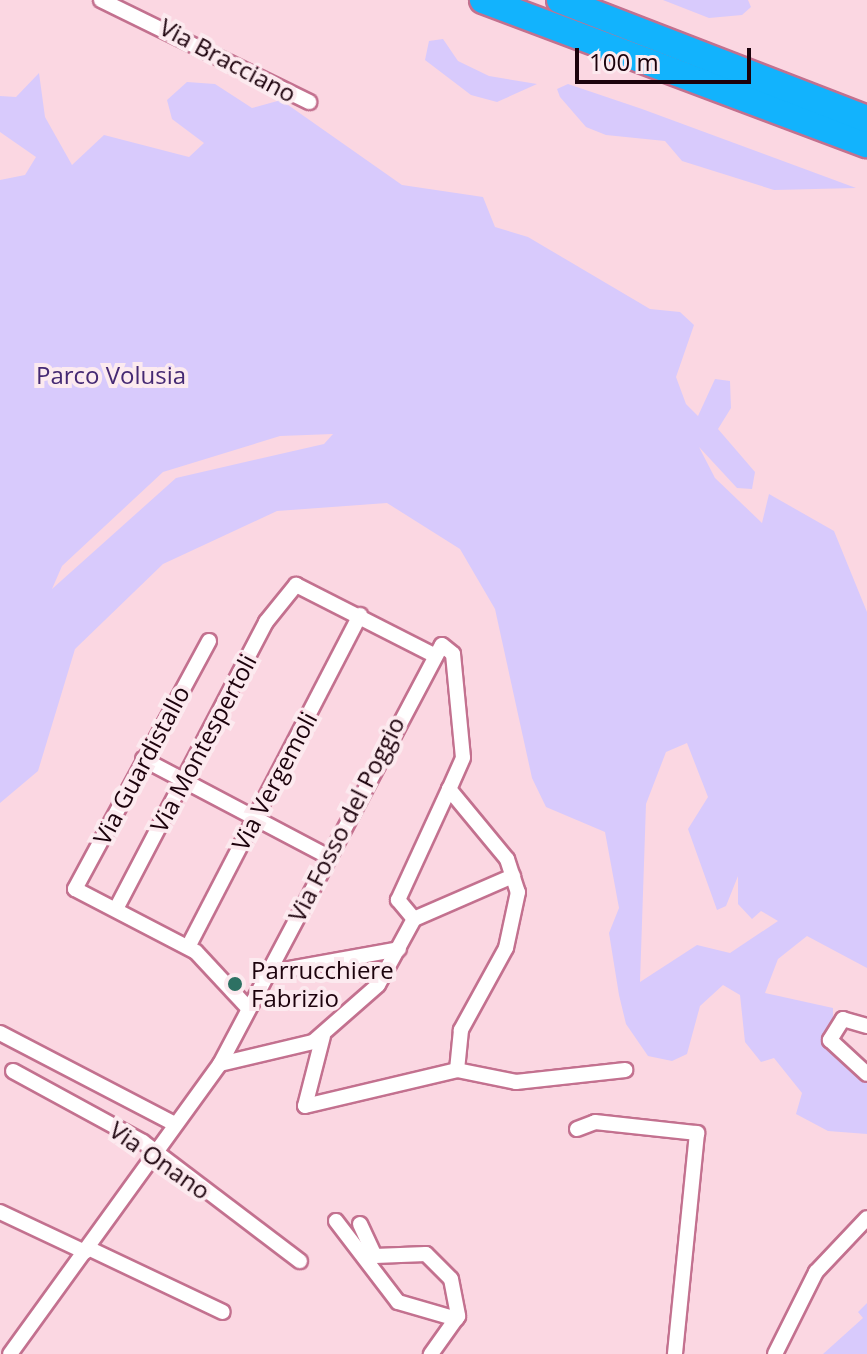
<!DOCTYPE html>
<html>
<head>
<meta charset="utf-8">
<style>
  body { margin:0 }
  #map { position:relative; width:867px; height:1354px; overflow:hidden; background:#fbd7e2; font-family:"Open Sans",sans-serif }
  div>[style] { position:absolute }
  .green>* { inset:0; background:#d8cafc }
  .roads { filter:drop-shadow(2px 0 #c3718f) drop-shadow(-2px 0 #c3718f) drop-shadow(0 2px #c3718f) drop-shadow(0 -2px #c3718f) }
  .minor>* { height:14px; margin:-7px; padding:0 7px; transform-origin:7px; border-radius:7px; background:#fff }
  .motorway>* { height:26px; margin:-13px; padding:0 13px; transform-origin:13px; border-radius:13px; background:#12b3fd }
  .dots>* { width:22px; height:22px; translate:-50% -50%; box-sizing:border-box; border:4px solid #fceaef; border-radius:50% }
  span { translate:-50% -50%; white-space:nowrap; text-align:center; line-height:1.15; -webkit-text-stroke:8px #fceaef; paint-order:stroke }
  .street-label { font-size:24px; color:#1c020c }
  .park-label { font-size:24px; color:#452973 }
  .poi-label { font-size:24px; color:#1c020c }
  .left { translate:0 -50%; text-align:left }
  .scale { position:absolute; left:575px; top:48px; width:176px; height:36px; box-sizing:border-box; border:4px solid #1c020c; border-top:0; padding-left:10px; font-size:24px; line-height:28px; white-space:nowrap; color:#1c020c; -webkit-text-stroke:6px #fceaef; paint-order:stroke }
</style>
</head>
<body>
<div id="map">
  <div class="green">
    <i style="clip-path:polygon(663px 0,748px 0,751px 7px,742px 15px,709px 18px)"></i>
    <i style="clip-path:polygon(443px 39px,458px 61px,489px 76px,537px 84px,497px 102px,471px 95px,425px 60px,429px 41px)"></i>
    <i style="clip-path:polygon(evenodd,39px 73px,45px 117px,72px 165px,104px 135px,189px 157px,204px 143px,172px 119px,167px 100px,187px 82px,215px 84px,252px 108px,281px 100px,402px 185px,483px 197px,495px 227px,528px 237px,650px 309px,680px 312px,694px 325px,676px 377px,686px 404px,698px 416px,715px 379px,730px 381px,731px 408px,718px 429px,755px 472px,752px 489px,737px 488px,699px 447px,715px 478px,762px 523px,769px 494px,834px 531px,867px 612px,867px 968px,807px 936px,778px 959px,765px 993px,833px 1008px,833px 1043px,867px 1073px,867px 1134px,828px 1131px,796px 1114px,802px 1093px,774px 1058px,761px 1062px,745px 1042px,740px 995px,723px 985px,700px 1006px,687px 1054px,672px 1061px,648px 1056px,626px 1024px,619px 995px,609px 933px,619px 908px,605px 832px,546px 807px,532px 778px,495px 609px,460px 549px,387px 503px,277px 511px,163px 564px,75px 649px,38px 771px,0 803px,0 180px,25px 175px,36px 157px,0 132px,0 96px,16px 97px,39px 73px,333px 434px,324px 444px,176px 478px,52px 589px,62px 566px,163px 472px,280px 436px,333px 434px,39px 73px,687px 743px,708px 797px,688px 829px,717px 910px,726px 906px,738px 876px,738px 904px,752px 919px,761px 911px,778px 921px,730px 953px,697px 945px,640px 982px,646px 804px,666px 752px,687px 743px)"></i>
    <i style="clip-path:polygon(568px 84px,642px 109px,856px 188px,774px 190px,682px 161px,665px 141px,606px 135px,586px 127px,560px 97px,557px 89px)"></i>
    <i style="clip-path:polygon(867px 1303px,867px 1354px,823px 1354px,863px 1318px,858px 1312px)"></i>
  </div>
  <div class="roads">
    <div class="minor">
      <i style="left:101px;top:0;width:232px;rotate:26.1deg"></i>
      <i style="left:209px;top:641px;width:282px;rotate:118.4deg"></i>
      <i style="left:75px;top:889px;width:136px;rotate:27.5deg"></i>
      <i style="left:196px;top:952px;width:76px;rotate:47.1deg"></i>
      <i style="left:143px;top:759px;width:206px;rotate:27.8deg"></i>
      <i style="left:116px;top:909px;width:324px;rotate:-62.4deg"></i>
      <i style="left:266px;top:622px;width:48px;rotate:-51deg"></i>
      <i style="left:296px;top:585px;width:153px;rotate:26.9deg"></i>
      <i style="left:414px;top:919px;width:108px;rotate:-23.5deg"></i>
      <i style="left:188px;top:947px;width:374px;rotate:-62.6deg"></i>
      <i style="left:267px;top:973px;width:134px;rotate:-10.3deg"></i>
      <i style="left:867px;top:1026px;width:25px;rotate:-164deg"></i>
      <i style="left:843px;top:1019px;width:25px;rotate:122deg"></i>
      <i style="left:830px;top:1040px;width:50px;rotate:42.6deg"></i>
      <i style="left:0;top:1033px;width:197px;rotate:27.5deg"></i>
      <i style="left:323px;top:1036px;width:72px;rotate:104.4deg"></i>
      <i style="left:305px;top:1106px;width:156px;rotate:-13.3deg"></i>
      <i style="left:457px;top:1070px;width:60px;rotate:11.5deg"></i>
      <i style="left:516px;top:1082px;width:110px;rotate:-6.3deg"></i>
      <i style="left:220px;top:1064px;width:96px;rotate:-13.3deg"></i>
      <i style="left:313px;top:1042px;width:86px;rotate:-41.2deg"></i>
      <i style="left:378px;top:985px;width:75px;rotate:-61.4deg"></i>
      <i style="left:414px;top:919px;width:25px;rotate:-130deg"></i>
      <i style="left:398px;top:900px;width:122px;rotate:-65.3deg"></i>
      <i style="left:13px;top:1071px;width:148px;rotate:28.6deg"></i>
      <i style="left:143px;top:1142px;width:197px;rotate:37.2deg"></i>
      <i style="left:577px;top:1129px;width:19px;rotate:-21deg"></i>
      <i style="left:595px;top:1122px;width:103px;rotate:6.2deg"></i>
      <i style="left:697px;top:1133px;width:222px;rotate:95.7deg"></i>
      <i style="left:0;top:1212px;width:94px;rotate:25.2deg"></i>
      <i style="left:336px;top:1221px;width:102px;rotate:52.6deg"></i>
      <i style="left:398px;top:1302px;width:61px;rotate:16.1deg"></i>
      <i style="left:360px;top:1224px;width:35px;rotate:65deg"></i>
      <i style="left:375px;top:1256px;width:51px;rotate:-2.2deg"></i>
      <i style="left:426px;top:1254px;width:35px;rotate:45deg"></i>
      <i style="left:451px;top:1279px;width:38px;rotate:79deg"></i>
      <i style="left:458px;top:1316px;width:47px;rotate:125.4deg"></i>
      <i style="left:88px;top:1248px;width:149px;rotate:25.4deg"></i>
      <i style="left:10px;top:1354px;width:358px;rotate:-54.1deg"></i>
      <i style="left:220px;top:1064px;width:474px;rotate:-62.1deg"></i>
      <i style="left:442px;top:645px;width:14px;rotate:39deg"></i>
      <i style="left:453px;top:654px;width:104px;rotate:84.5deg"></i>
      <i style="left:463px;top:758px;width:34px;rotate:114deg"></i>
      <i style="left:449px;top:789px;width:91px;rotate:50.4deg"></i>
      <i style="left:507px;top:859px;width:35px;rotate:72deg"></i>
      <i style="left:518px;top:892px;width:57px;rotate:102.1deg"></i>
      <i style="left:506px;top:948px;width:94px;rotate:118.8deg"></i>
      <i style="left:461px;top:1030px;width:40px;rotate:95.7deg"></i>
      <i style="left:775px;top:1354px;width:92px;rotate:-63.4deg"></i>
      <i style="left:816px;top:1272px;width:74px;rotate:-46.6deg"></i>
    </div>
    <div class="motorway">
      <i style="left:483px;top:0;width:410px;rotate:20.6deg"></i>
      <i style="left:560px;top:0;width:329px;rotate:21.2deg"></i>
    </div>
  </div>
  <div class="dots">
    <i style="left:235px;top:984px;background:#2d7163"></i>
  </div>
  <div class="street-label">
    <span style="left:228px;top:60px;rotate:28deg">Via Bracciano</span>
    <span style="left:203px;top:743px;rotate:-62deg">Via Montespertoli</span>
    <span style="left:141px;top:765px;rotate:-62deg">Via Guardistallo</span>
    <span style="left:274px;top:781px;rotate:-62deg">Via Vergemoli</span>
    <span style="left:346px;top:819px;rotate:-63deg">Via Fosso del Poggio</span>
    <span style="left:160px;top:1160px;rotate:35deg">Via Onano</span>
  </div>
  <div class="park-label">
    <span style="left:111px;top:375px">Parco Volusia</span>
  </div>
  <div class="poi-label">
    <span class="left" style="left:251px;top:984px">Parrucchiere<br>Fabrizio</span>
  </div>
  <div class="scale">100 m</div>
</div>
</body>
</html>
